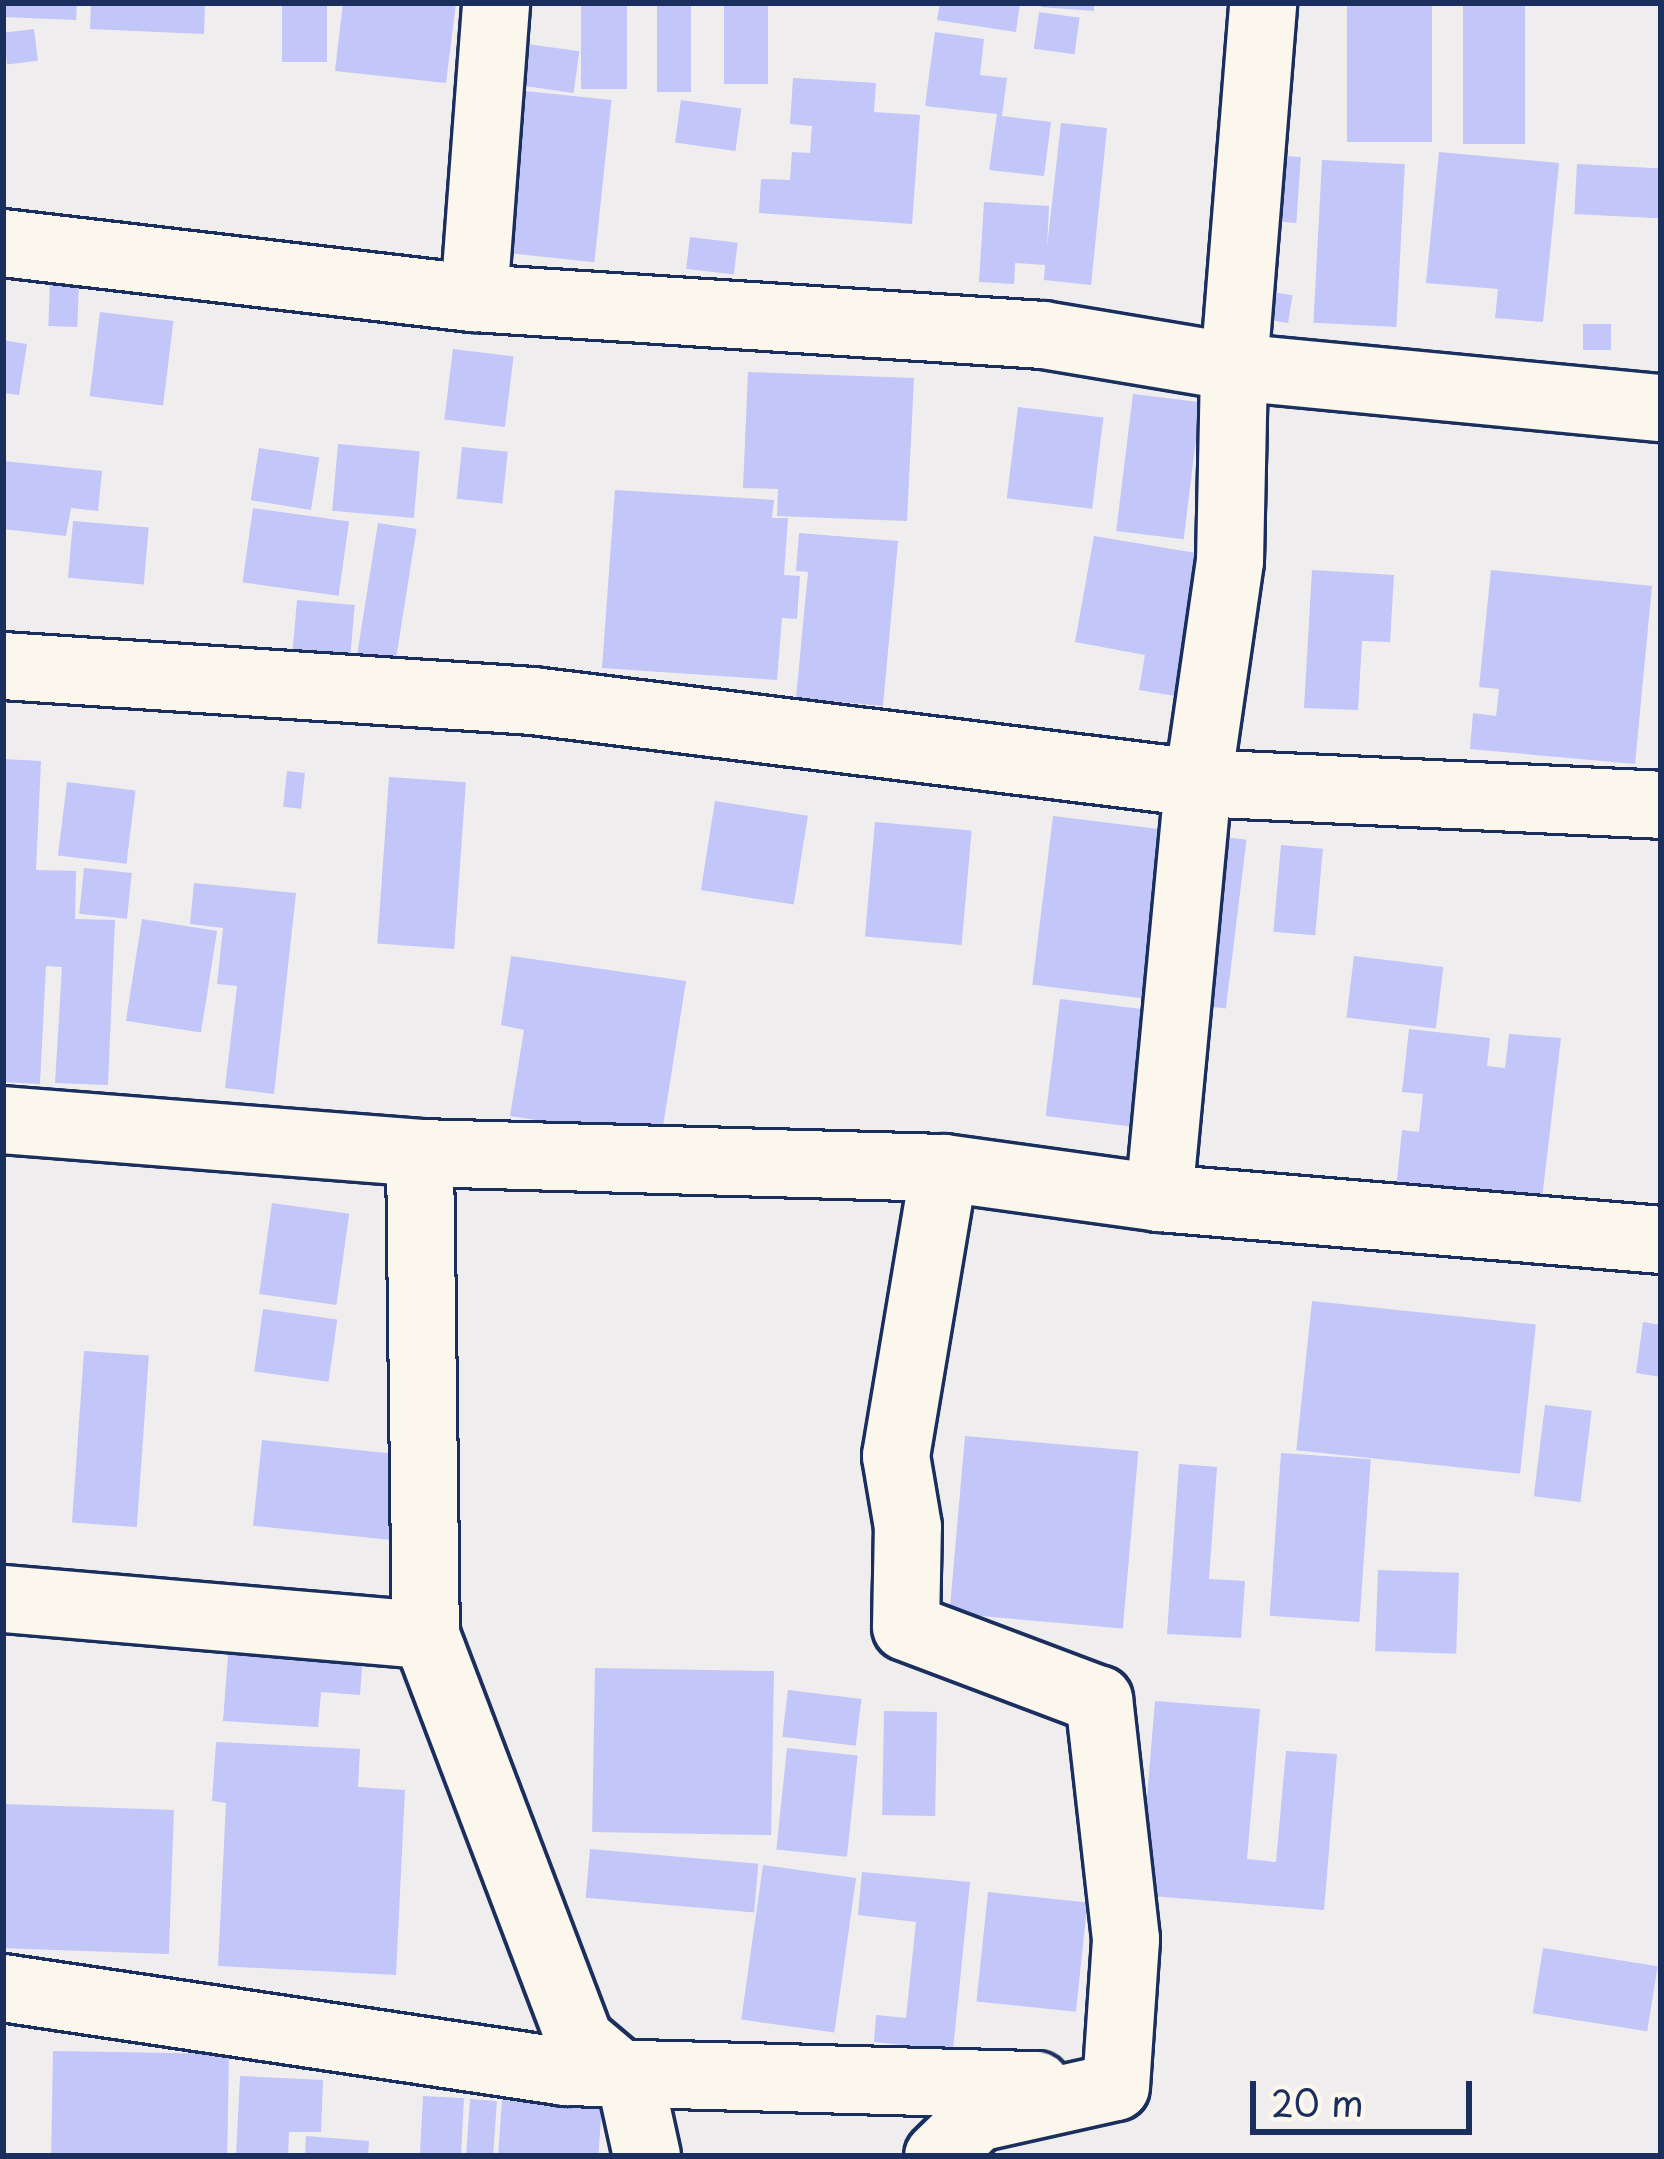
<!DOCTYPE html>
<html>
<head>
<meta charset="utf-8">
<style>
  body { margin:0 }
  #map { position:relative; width:1664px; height:2159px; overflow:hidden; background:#f0edee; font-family:"Playpen Sans",sans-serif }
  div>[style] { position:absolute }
  .building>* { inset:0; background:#c2c6f8; transform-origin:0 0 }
  .roads { filter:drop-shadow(3px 0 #1b2f5e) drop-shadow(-3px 0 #1b2f5e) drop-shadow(0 3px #1b2f5e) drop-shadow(0 -3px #1b2f5e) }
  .minor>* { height:66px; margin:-33px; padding:0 33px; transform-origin:33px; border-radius:33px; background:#fbf7ec }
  span { translate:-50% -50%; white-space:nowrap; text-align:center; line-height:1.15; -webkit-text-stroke:12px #fbf7ec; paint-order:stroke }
  .frame { position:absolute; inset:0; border:6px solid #1b2f5e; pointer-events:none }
  .scale { position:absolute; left:1250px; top:2081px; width:222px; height:54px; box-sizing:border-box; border:6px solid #1b2f5e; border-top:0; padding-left:15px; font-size:36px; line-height:42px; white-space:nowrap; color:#1b2f5e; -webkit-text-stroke:9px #fbf7ec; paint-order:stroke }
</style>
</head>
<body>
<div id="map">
  <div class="building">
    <i style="clip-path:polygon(3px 3px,77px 3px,76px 20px,3px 17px)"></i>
    <i style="clip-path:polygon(91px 3px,205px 3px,204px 34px,90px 29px)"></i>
    <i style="left:282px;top:3px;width:45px;height:59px"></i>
    <i style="clip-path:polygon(343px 3px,456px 3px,446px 83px,335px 71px)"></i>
    <i style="left:581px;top:3px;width:46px;height:86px"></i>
    <i style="left:657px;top:3px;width:34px;height:89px"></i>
    <i style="left:724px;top:3px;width:44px;height:81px"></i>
    <i style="clip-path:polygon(940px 3px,1020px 3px,1016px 32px,937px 20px)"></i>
    <i style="clip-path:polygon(1041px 3px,1094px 3px,1094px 11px,1041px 7px)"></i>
    <i style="left:1347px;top:3px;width:85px;height:139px"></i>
    <i style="left:1463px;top:3px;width:62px;height:141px"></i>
    <i style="left:1039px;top:12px;width:41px;height:37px;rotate:8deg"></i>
    <i style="left:34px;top:29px;width:32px;height:31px;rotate:83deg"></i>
    <i style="clip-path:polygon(935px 32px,984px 39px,980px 75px,1007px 78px,1002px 116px,1051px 122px,1044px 176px,989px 170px,997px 114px,925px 106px)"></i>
    <i style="left:520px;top:43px;width:60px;height:42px;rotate:8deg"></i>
    <i style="clip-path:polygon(793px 78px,876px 83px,874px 112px,920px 115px,912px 224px,759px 213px,761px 179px,790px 180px,792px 152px,810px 153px,812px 126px,790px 124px)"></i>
    <i style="left:516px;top:90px;width:96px;height:163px;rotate:6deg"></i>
    <i style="left:681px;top:100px;width:61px;height:43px;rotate:8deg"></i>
    <i style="clip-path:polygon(1061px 123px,1107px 128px,1091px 285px,1044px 280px,1045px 265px,1015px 263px,1014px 284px,979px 282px,984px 202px,1049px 206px,1047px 247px)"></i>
    <i style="clip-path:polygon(1439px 152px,1559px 163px,1543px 322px,1495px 318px,1498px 289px,1426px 283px)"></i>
    <i style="left:1257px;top:154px;width:44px;height:66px;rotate:4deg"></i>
    <i style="left:1322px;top:160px;width:83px;height:163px;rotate:3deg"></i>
    <i style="left:1577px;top:164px;width:84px;height:50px;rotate:3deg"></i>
    <i style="left:690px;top:237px;width:48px;height:32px;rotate:7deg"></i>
    <i style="left:50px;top:279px;width:29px;height:47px;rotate:2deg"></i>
    <i style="left:1253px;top:289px;width:40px;height:28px;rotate:9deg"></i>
    <i style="left:100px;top:312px;width:74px;height:85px;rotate:7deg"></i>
    <i style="left:1583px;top:324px;width:28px;height:26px"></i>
    <i style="clip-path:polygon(3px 340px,27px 344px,19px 395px,3px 393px)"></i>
    <i style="left:453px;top:349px;width:61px;height:71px;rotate:7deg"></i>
    <i style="clip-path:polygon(748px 372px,914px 378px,907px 521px,777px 516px,778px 489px,743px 488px)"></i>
    <i style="left:1133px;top:394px;width:68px;height:138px;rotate:7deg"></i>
    <i style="left:1018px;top:407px;width:86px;height:92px;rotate:7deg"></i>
    <i style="left:338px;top:444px;width:82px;height:67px;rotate:5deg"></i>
    <i style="left:462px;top:447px;width:46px;height:52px;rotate:6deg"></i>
    <i style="left:259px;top:448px;width:61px;height:53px;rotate:9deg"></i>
    <i style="clip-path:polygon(3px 461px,102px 471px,98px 511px,71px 508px,66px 536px,3px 529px)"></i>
    <i style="clip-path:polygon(615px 490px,774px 500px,772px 518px,788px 518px,784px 575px,800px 576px,797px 619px,782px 618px,777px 680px,602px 668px)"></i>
    <i style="left:253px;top:508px;width:97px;height:75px;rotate:8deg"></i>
    <i style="left:73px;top:521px;width:76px;height:57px;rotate:5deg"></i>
    <i style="left:378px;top:523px;width:39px;height:154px;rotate:9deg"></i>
    <i style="clip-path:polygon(799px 533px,898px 541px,883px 706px,796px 698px,808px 572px,796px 571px)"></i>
    <i style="clip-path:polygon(1094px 536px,1232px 559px,1206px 701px,1139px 690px,1145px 655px,1075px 642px)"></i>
    <i style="clip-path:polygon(1312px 570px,1394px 575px,1390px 642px,1362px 641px,1358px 710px,1304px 708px)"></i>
    <i style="clip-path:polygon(1491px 570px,1652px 586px,1635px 764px,1470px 749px,1473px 713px,1496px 716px,1499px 689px,1479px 687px)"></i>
    <i style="left:297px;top:600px;width:58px;height:75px;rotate:5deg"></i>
    <i style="clip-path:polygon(3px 759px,41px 761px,36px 870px,76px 871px,75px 919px,115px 920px,108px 1085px,55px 1083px,62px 967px,46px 966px,40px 1084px,3px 1082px)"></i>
    <i style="left:287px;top:771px;width:18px;height:36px;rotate:6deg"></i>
    <i style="left:389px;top:777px;width:77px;height:167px;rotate:4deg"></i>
    <i style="left:67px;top:782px;width:69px;height:74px;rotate:7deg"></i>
    <i style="left:715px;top:801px;width:94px;height:90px;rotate:9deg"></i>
    <i style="left:1053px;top:816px;width:195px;height:170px;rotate:7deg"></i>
    <i style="left:875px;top:822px;width:97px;height:115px;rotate:5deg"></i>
    <i style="left:1281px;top:845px;width:42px;height:87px;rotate:5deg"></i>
    <i style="left:84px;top:868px;width:48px;height:46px;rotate:6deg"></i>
    <i style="clip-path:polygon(194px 883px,296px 893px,274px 1094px,225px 1088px,237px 986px,217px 984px,223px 928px,190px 924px)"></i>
    <i style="left:142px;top:919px;width:76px;height:103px;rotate:9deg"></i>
    <i style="clip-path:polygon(511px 956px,686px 981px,661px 1139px,510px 1116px,524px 1030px,501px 1025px)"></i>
    <i style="left:1354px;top:956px;width:90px;height:62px;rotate:7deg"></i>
    <i style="left:1060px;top:999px;width:137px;height:118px;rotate:7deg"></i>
    <i style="clip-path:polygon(1409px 1029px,1490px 1038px,1487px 1066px,1505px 1068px,1509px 1034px,1561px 1038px,1540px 1215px,1395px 1200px,1402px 1130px,1419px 1132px,1423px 1094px,1402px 1092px)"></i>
    <i style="left:272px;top:1203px;width:78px;height:92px;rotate:8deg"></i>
    <i style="left:1312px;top:1301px;width:225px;height:150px;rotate:6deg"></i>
    <i style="left:263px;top:1309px;width:75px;height:63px;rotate:8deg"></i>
    <i style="clip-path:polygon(1643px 1322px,1661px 1325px,1661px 1377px,1636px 1373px)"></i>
    <i style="left:84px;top:1351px;width:65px;height:172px;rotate:4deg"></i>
    <i style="left:1545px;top:1405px;width:47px;height:92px;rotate:7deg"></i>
    <i style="left:965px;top:1436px;width:174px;height:178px;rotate:5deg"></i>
    <i style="left:262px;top:1440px;width:144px;height:86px;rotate:6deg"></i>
    <i style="left:1281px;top:1453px;width:90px;height:163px;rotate:4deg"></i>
    <i style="clip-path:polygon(1179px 1464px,1217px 1467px,1209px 1579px,1245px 1581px,1241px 1638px,1167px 1634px)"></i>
    <i style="left:1378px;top:1570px;width:81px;height:81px;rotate:2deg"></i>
    <i style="clip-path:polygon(229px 1643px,363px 1653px,360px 1695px,321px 1692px,318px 1727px,223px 1721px)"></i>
    <i style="left:595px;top:1668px;width:179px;height:164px;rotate:1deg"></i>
    <i style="left:788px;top:1690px;width:74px;height:47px;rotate:7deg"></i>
    <i style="clip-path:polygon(1155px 1701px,1260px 1709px,1247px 1859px,1276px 1862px,1286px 1751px,1337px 1754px,1324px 1910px,1139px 1895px)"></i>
    <i style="left:884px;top:1711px;width:53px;height:104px;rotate:1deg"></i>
    <i style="clip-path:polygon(216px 1742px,360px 1749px,358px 1787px,405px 1790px,396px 1975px,218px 1966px,226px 1803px,212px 1801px)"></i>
    <i style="left:787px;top:1748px;width:71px;height:102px;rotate:6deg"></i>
    <i style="left:3px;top:1804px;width:171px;height:144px;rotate:2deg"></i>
    <i style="left:590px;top:1849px;width:169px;height:49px;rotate:5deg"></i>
    <i style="left:763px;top:1865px;width:94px;height:156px;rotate:8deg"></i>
    <i style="clip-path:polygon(862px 1872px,970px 1882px,953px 2050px,874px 2042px,876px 2015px,906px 2018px,916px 1922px,858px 1915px)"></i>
    <i style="left:988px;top:1892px;width:100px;height:110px;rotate:6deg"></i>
    <i style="left:1543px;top:1948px;width:116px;height:66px;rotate:9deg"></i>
    <i style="left:53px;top:2051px;width:176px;height:105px;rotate:1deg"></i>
    <i style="clip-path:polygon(240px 2076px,323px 2080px,321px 2132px,289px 2132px,288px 2156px,236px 2156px)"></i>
    <i style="left:423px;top:2096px;width:41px;height:60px;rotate:3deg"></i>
    <i style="left:470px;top:2099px;width:27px;height:57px;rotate:4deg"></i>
    <i style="left:502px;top:2100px;width:100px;height:56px;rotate:4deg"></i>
    <i style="clip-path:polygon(306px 2136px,369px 2141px,368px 2156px,305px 2156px)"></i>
  </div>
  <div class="roads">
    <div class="minor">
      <i style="left:3px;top:243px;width:474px;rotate:6.7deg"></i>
      <i style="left:474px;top:298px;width:570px;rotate:3.72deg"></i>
      <i style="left:1043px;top:335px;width:194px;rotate:9.5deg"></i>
      <i style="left:1234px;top:367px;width:429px;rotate:5.5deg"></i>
      <i style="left:474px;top:298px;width:296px;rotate:-85.7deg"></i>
      <i style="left:3px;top:666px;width:531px;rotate:3.78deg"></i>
      <i style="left:533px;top:701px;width:670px;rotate:7.03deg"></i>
      <i style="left:1198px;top:783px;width:464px;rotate:2.7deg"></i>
      <i style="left:3px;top:1120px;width:418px;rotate:4.5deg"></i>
      <i style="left:420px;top:1153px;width:524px;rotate:1.64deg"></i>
      <i style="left:944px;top:1168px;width:217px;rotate:7.9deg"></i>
      <i style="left:1159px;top:1198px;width:504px;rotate:4.78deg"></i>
      <i style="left:420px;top:1153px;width:482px;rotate:89.3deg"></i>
      <i style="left:426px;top:1635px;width:433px;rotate:69.2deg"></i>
      <i style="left:580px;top:2040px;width:67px;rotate:40.1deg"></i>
      <i style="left:631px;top:2083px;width:75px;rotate:77.6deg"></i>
      <i style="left:1159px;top:1198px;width:417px;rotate:-84.6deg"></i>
      <i style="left:1198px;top:783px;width:224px;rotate:-81.8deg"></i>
      <i style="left:1230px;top:561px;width:194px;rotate:-88.8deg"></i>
      <i style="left:1234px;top:367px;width:365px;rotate:-85.4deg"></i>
      <i style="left:3px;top:1599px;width:425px;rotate:4.9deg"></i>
      <i style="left:3px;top:1988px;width:569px;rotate:8.49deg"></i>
      <i style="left:566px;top:2072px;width:471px;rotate:1.6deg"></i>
      <i style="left:938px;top:2156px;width:54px;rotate:-44.3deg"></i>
      <i style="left:977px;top:2118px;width:142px;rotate:-12.6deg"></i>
      <i style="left:1116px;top:2087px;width:148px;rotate:-86.1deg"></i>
      <i style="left:1126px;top:1939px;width:241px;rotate:-96.4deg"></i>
      <i style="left:1099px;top:1700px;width:206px;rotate:-159.3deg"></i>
      <i style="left:906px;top:1627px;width:100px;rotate:-88.9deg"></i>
      <i style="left:908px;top:1527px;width:72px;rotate:-99.6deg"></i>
      <i style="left:896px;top:1456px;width:292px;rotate:-80.5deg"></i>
    </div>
  </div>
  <div class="frame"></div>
  <div class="scale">20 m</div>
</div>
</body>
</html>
